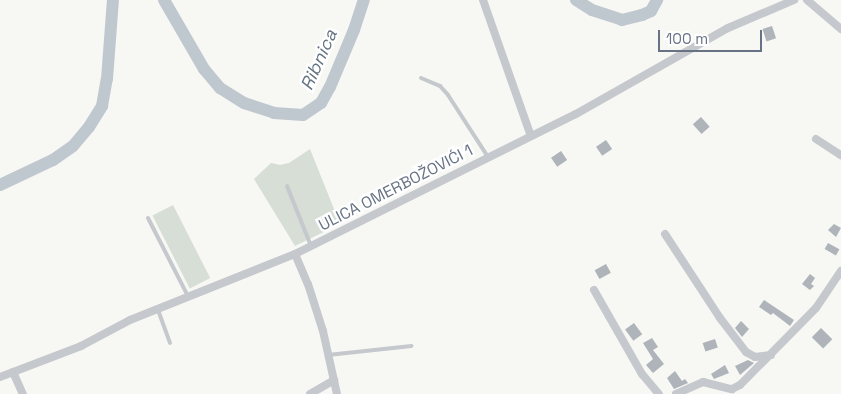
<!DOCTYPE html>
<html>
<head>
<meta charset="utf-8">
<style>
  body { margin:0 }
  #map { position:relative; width:841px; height:394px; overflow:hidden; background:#f7f7f4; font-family:"Space Grotesk",sans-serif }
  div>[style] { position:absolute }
  .green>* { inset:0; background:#d7ded5; transform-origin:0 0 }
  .river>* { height:12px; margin:-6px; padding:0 6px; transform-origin:6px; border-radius:6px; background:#c0c8cf }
  .building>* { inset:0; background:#aeb4ba; transform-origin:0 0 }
  .service>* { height:4px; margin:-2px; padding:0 2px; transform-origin:2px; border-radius:2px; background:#c5c8cc }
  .minor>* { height:8px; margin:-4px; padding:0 4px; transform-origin:4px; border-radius:4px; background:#c5c8cc }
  span { translate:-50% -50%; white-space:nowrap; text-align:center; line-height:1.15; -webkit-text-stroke:5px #fff; paint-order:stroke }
  .street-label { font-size:16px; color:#677384 }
  .water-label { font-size:18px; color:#637380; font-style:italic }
  .scale { position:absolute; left:658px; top:30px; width:104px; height:22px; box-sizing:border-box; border:2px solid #677384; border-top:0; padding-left:6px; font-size:15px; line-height:18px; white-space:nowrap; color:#677384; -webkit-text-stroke:4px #fff; paint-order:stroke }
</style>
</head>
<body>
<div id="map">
  <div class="green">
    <i style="clip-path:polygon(310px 149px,340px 224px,295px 246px,254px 179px,271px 163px,280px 165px,289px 163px)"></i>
    <i style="left:173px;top:205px;width:82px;height:23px;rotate:63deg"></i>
  </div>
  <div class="river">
    <i style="left:164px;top:0;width:80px;rotate:59.9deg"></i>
    <i style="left:204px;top:69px;width:25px;rotate:50deg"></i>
    <i style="left:220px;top:88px;width:28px;rotate:32deg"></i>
    <i style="left:244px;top:103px;width:32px;rotate:18deg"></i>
    <i style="left:274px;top:113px;width:29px;rotate:4deg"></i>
    <i style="left:303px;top:115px;width:22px;rotate:-34deg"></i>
    <i style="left:321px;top:103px;width:18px;rotate:-61deg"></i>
    <i style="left:330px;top:87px;width:62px;rotate:-67.2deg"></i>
    <i style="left:354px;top:30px;width:32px;rotate:-72deg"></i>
    <i style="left:576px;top:0;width:19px;rotate:32deg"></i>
    <i style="left:592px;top:10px;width:32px;rotate:18deg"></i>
    <i style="left:622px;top:20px;width:21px;rotate:-14deg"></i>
    <i style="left:642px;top:15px;width:10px;rotate:-24deg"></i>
    <i style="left:651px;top:11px;width:13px;rotate:-61deg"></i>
    <i style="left:0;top:185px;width:59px;rotate:-25.3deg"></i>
    <i style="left:53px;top:160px;width:24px;rotate:-35deg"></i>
    <i style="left:73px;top:146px;width:25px;rotate:-50deg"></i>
    <i style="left:89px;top:127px;width:25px;rotate:-58deg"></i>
    <i style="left:102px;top:106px;width:27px;rotate:-80deg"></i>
    <i style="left:107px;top:79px;width:79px;rotate:-85.7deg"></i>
  </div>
  <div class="building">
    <i style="left:772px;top:26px;width:13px;height:10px;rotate:72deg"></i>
    <i style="left:701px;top:117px;width:13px;height:11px;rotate:48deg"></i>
    <i style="left:606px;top:140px;width:11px;height:12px;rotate:56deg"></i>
    <i style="left:561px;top:151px;width:11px;height:12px;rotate:56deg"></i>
    <i style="clip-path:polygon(834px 224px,841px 228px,836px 237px,828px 230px)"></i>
    <i style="left:828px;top:243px;width:13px;height:7px;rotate:29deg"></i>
    <i style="left:606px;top:264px;width:10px;height:13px;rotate:61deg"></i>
    <i style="clip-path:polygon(810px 274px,815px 278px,811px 284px,814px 286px,810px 290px,802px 284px)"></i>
    <i style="clip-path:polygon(764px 300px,794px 320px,790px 326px,773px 313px,771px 315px,759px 307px)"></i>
    <i style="clip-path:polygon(741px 321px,749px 329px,742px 337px,735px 328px)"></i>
    <i style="left:634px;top:323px;width:14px;height:11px;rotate:54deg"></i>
    <i style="left:821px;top:328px;width:16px;height:13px;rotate:45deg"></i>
    <i style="clip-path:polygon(652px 338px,658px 347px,653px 350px,664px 364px,653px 373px,646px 365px,653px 359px,643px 343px)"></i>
    <i style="left:715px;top:339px;width:9px;height:13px;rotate:72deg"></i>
    <i style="clip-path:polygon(748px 360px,754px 363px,740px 375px,735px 366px)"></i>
    <i style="clip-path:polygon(725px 365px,729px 373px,714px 379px,711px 374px)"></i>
    <i style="clip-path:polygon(675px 371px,682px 381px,685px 379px,688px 383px,674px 389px,667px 378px)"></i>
  </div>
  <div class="service">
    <i style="left:421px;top:78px;width:21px;rotate:23deg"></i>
    <i style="left:440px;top:86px;width:12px;rotate:48deg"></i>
    <i style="left:448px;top:95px;width:74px;rotate:57.2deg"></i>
    <i style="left:287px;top:186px;width:65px;rotate:68.2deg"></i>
    <i style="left:148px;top:218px;width:88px;rotate:62.9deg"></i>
    <i style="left:158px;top:310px;width:35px;rotate:70deg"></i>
    <i style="left:328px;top:355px;width:84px;rotate:-6.1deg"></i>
  </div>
  <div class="minor">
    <i style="left:483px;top:0;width:144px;rotate:70.6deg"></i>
    <i style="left:807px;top:0;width:45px;rotate:40.5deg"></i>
    <i style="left:816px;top:139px;width:30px;rotate:33deg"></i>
    <i style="left:665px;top:234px;width:100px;rotate:56.8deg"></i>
    <i style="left:720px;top:318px;width:43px;rotate:52.6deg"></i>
    <i style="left:746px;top:352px;width:10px;rotate:29deg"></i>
    <i style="left:755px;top:357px;width:16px;rotate:-7deg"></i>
    <i style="left:295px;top:254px;width:33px;rotate:67deg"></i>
    <i style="left:308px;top:284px;width:49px;rotate:72.3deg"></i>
    <i style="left:323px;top:331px;width:65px;rotate:77.5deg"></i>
    <i style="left:594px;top:290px;width:97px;rotate:60.3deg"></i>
    <i style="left:642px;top:374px;width:26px;rotate:50deg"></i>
    <i style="left:13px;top:372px;width:24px;rotate:66deg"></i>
    <i style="left:0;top:377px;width:87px;rotate:-20.9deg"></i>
    <i style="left:81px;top:346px;width:55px;rotate:-28deg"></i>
    <i style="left:130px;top:320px;width:178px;rotate:-21.8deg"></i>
    <i style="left:295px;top:254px;width:314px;rotate:-26.5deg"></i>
    <i style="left:576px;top:114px;width:175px;rotate:-29.5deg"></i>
    <i style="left:728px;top:28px;width:72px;rotate:-23deg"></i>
    <i style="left:310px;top:394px;width:28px;rotate:-30deg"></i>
    <i style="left:676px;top:394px;width:30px;rotate:-24deg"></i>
    <i style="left:703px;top:382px;width:30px;rotate:14deg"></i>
    <i style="left:732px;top:389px;width:9px;rotate:-27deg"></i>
    <i style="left:740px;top:385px;width:108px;rotate:-45.4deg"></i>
    <i style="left:816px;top:308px;width:45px;rotate:-56deg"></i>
  </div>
  <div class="street-label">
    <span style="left:396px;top:188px;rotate:-27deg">ULICA OMERBOŽOVIĆI 1</span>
  </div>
  <div class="water-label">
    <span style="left:319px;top:60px;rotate:-66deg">Ribnica</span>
  </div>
  <div class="scale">100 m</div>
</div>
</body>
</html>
